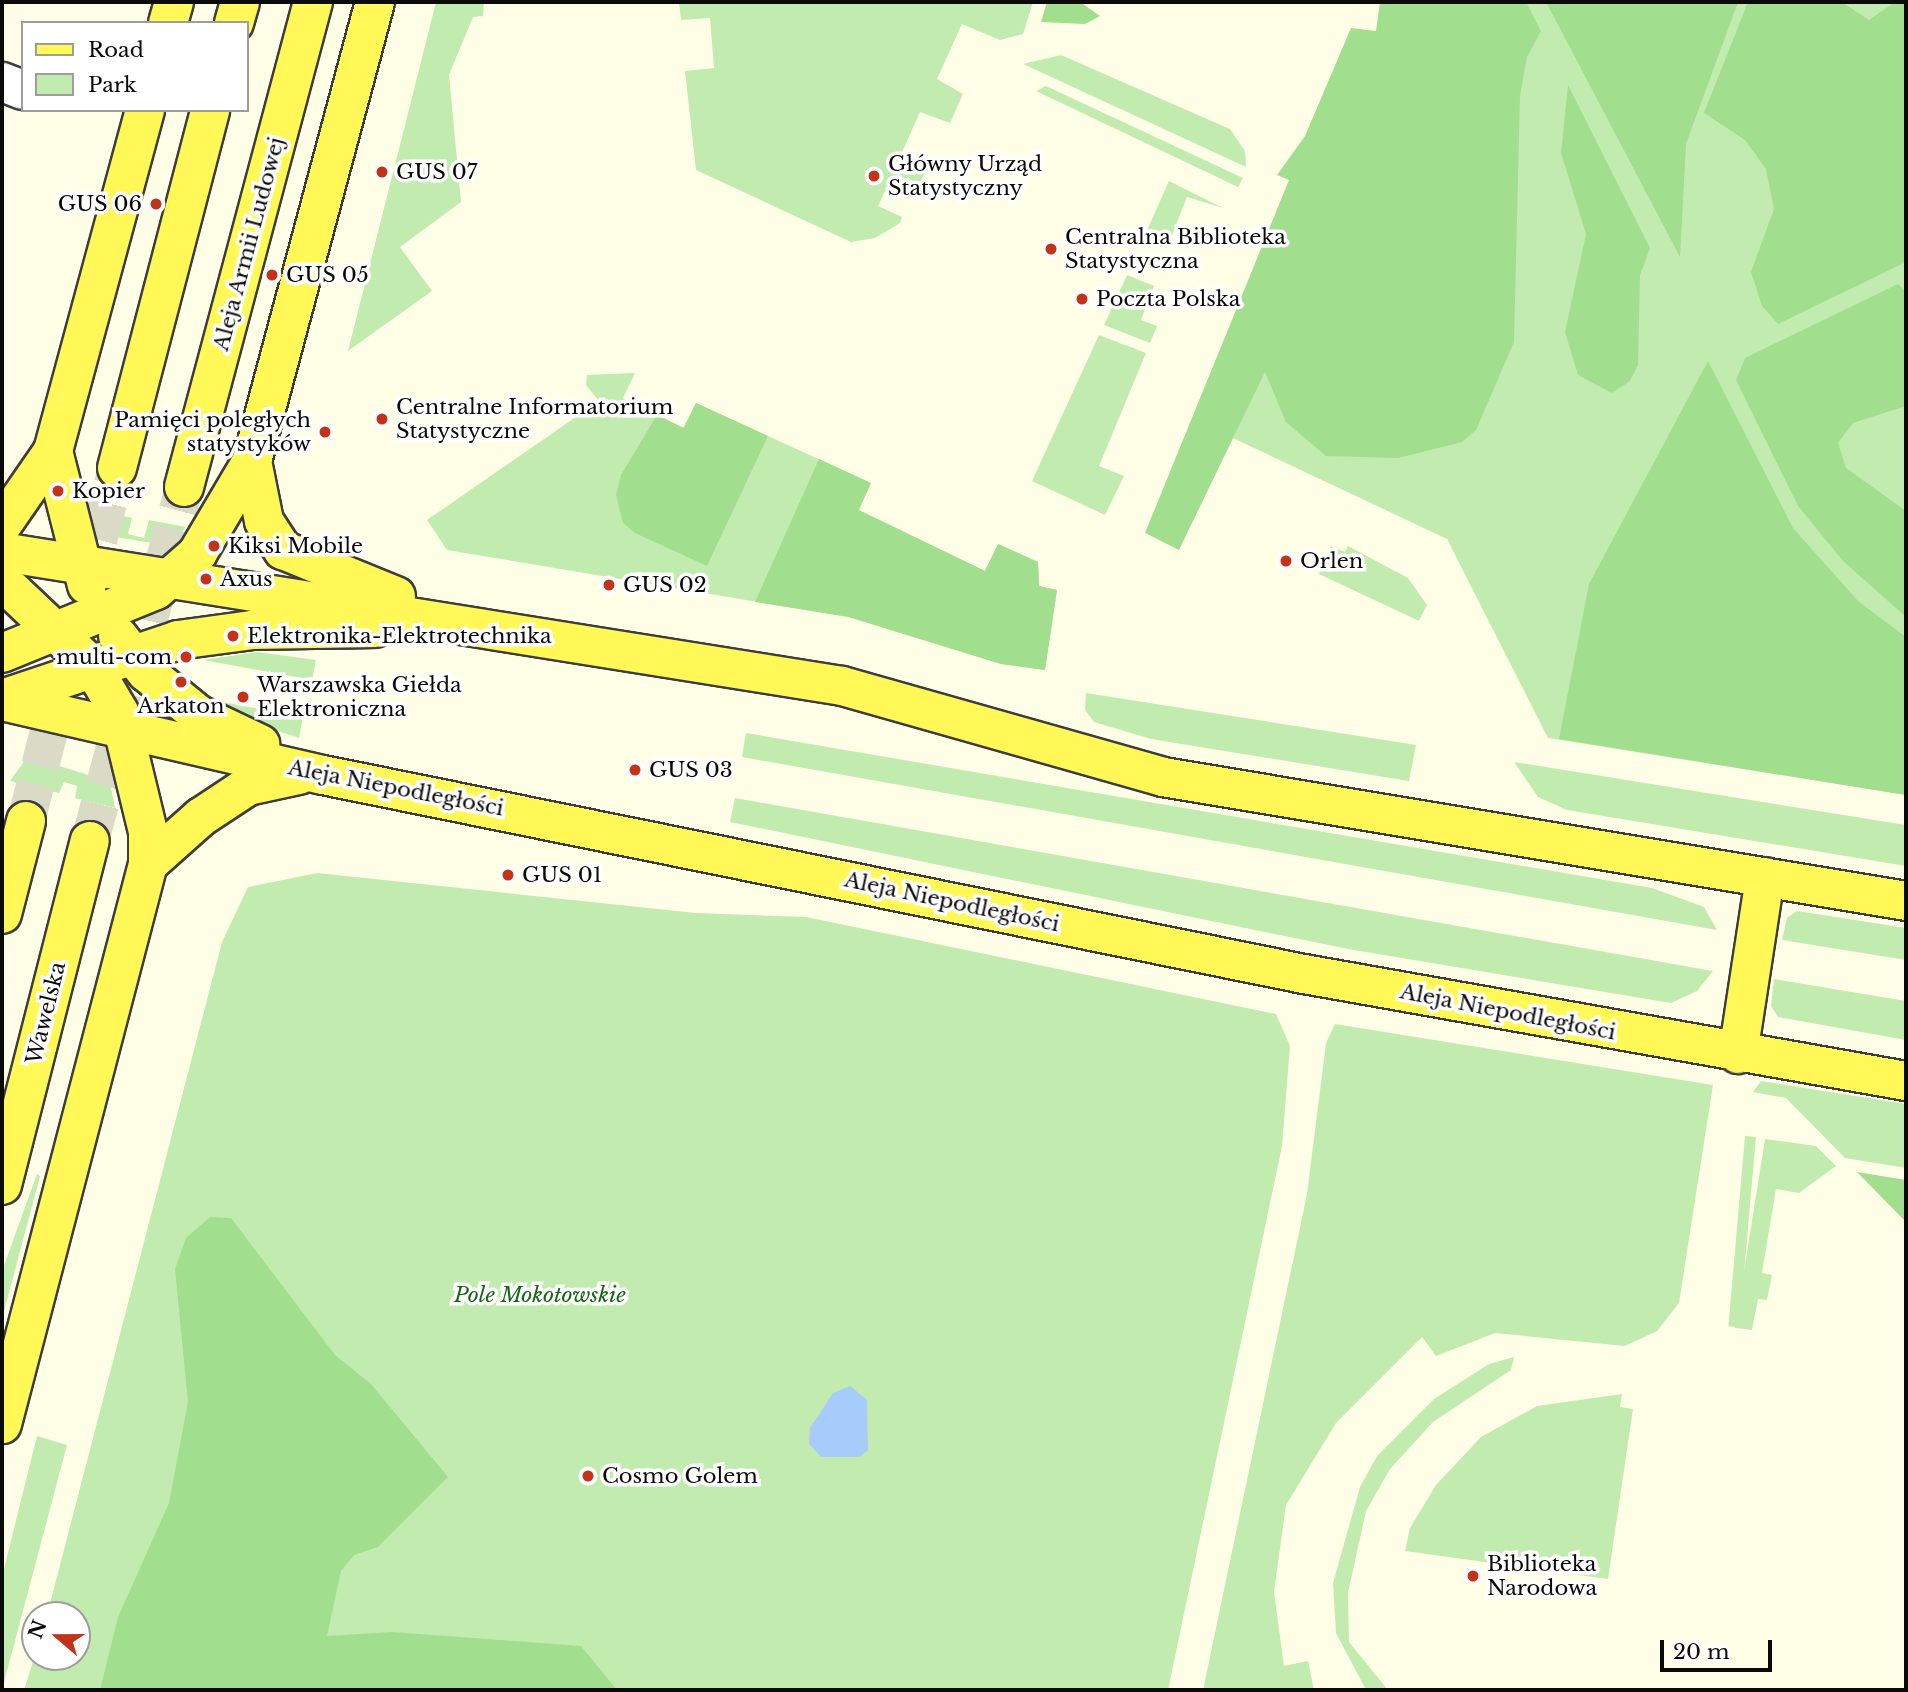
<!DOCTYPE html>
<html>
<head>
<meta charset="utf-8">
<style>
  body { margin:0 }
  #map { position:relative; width:1908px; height:1692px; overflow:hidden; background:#ffffe7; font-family:"Libre Baskerville",serif }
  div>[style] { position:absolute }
  .green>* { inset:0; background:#c2ecaf; transform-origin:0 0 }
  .forest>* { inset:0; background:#a1de8d }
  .water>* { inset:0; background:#a7cbfb }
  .major-tunnel>* { height:38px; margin-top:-19px; transform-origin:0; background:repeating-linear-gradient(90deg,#dadac6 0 38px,transparent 0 57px) }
  .roads { filter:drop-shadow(2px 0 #3d3d3d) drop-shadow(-2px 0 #3d3d3d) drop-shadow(0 2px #3d3d3d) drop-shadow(0 -2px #3d3d3d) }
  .minor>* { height:38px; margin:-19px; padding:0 19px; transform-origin:19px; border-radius:19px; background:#fff }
  .major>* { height:38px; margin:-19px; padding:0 19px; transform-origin:19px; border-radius:19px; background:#fff857 }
  .dots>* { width:19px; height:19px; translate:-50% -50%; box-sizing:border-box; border:4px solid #fff; border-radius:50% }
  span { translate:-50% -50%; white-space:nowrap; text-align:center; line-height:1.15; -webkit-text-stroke:7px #fff; paint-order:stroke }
  .poi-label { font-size:21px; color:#0a0a0a }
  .left { translate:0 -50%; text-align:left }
  .right { translate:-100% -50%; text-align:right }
  .street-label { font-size:21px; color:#0a0a0a }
  .park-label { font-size:21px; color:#186517; font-style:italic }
  .frame { position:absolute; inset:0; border:4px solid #0a0a0a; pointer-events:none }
  .legend { position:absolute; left:21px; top:21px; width:228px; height:91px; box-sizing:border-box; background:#fff; border:2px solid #9d9d9d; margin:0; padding:9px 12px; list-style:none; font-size:21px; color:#0a0a0a }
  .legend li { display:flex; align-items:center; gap:14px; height:35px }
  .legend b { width:35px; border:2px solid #9d9d9d }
  .north { position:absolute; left:21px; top:1601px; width:70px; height:70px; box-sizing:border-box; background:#fff; border:2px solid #9d9d9d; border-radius:50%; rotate:290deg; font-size:19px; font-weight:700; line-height:28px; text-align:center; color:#0a0a0a }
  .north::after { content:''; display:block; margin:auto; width:24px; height:32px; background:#c33319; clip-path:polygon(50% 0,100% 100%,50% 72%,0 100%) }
  .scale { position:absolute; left:1660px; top:1640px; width:112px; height:32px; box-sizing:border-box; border:4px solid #0a0a0a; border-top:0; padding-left:9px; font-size:21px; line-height:24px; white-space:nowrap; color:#0a0a0a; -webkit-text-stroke:5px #fff; paint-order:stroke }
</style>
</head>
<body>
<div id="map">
  <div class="green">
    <i style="clip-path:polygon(436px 2px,484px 2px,483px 16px,473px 17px,449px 75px,461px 202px,400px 247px,432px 291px,348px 351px)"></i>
    <i style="clip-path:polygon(679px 2px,1033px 2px,1023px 34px,1000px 40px,962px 24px,937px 79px,963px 94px,950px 123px,920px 112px,899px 159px,925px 171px,917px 195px,889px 183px,878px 206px,902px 217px,900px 223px,875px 238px,851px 242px,696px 170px,685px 71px,714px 68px,710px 18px,681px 20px)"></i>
    <i style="clip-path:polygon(1439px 2px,1906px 2px,1906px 795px,1548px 738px,1447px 539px,1233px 438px)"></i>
    <i style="clip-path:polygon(1061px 55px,1230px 129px,1245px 151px,1246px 167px,1023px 64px)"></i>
    <i style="clip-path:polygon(1046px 86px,1243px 178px,1238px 187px,1036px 91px)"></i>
    <i style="clip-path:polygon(1169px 181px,1223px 208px,1187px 197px,1167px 248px,1144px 237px)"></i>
    <i style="clip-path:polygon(1127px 275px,1154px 286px,1141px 320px,1157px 326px,1150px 343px,1104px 325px)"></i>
    <i style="clip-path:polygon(1099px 335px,1146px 353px,1099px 466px,1124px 476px,1105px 515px,1032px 481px)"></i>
    <i style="clip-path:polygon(635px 373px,623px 398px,683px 428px,696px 403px,871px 483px,858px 510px,985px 571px,998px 544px,1038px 562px,1039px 586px,1057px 590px,1045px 670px,1001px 664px,848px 617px,447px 550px,427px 520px,599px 401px,586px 385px,587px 375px)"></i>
    <i style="clip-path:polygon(93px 509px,132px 518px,128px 534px,144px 538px,149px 520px,186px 527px,170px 546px,98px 534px)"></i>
    <i style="clip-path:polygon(1331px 546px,1345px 552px,1348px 546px,1408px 578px,1427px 605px,1419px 621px,1319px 574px)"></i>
    <i style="clip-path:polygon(257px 652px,316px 660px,312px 680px,203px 660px)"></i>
    <i style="clip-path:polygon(1086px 693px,1416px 745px,1409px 781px,1151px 739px,1094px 722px,1085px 710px)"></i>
    <i style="clip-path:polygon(216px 701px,303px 717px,299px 738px,266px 727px)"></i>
    <i style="clip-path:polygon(746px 733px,1652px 888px,1704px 907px,1717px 930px,742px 757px)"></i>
    <i style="clip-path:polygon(28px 756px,110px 782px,115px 808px,75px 798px,77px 786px,64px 782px,59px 793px,10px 781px)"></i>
    <i style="clip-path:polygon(1514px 762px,1906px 825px,1906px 866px,1567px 810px,1538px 797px)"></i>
    <i style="clip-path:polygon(735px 798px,1713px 971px,1697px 991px,1671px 1003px,1348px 949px,730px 822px)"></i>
    <i style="clip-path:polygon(317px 873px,696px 913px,806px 917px,1276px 1014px,1290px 1046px,1282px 1146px,1168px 1690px,24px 1690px,35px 1655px,77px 1657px,77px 1615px,47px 1615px,222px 942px,248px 887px)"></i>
    <i style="clip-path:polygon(1797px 911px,1906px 928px,1906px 960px,1782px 940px,1787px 918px)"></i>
    <i style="clip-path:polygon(1774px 979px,1906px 1001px,1906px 1040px,1778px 1017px,1771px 1006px)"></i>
    <i style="clip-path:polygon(1335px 1024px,1713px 1085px,1679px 1303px,1657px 1331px,1625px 1346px,1495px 1333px,1436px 1356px,1422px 1337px,1336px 1423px,1286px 1505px,1274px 1592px,1284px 1666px,1308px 1661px,1314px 1690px,1203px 1690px,1307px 1194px,1326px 1043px)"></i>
    <i style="clip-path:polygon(1761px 1081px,1906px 1104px,1906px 1168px,1845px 1158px,1786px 1098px,1753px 1092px)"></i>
    <i style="left:1745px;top:1136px;width:11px;height:191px;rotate:5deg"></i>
    <i style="clip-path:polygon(1765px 1139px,1816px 1146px,1836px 1166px,1799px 1193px,1776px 1189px,1762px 1273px,1772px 1275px,1767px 1300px,1758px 1299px,1752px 1330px,1735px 1328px)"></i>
    <i style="clip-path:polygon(37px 1174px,40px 1176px,2px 1319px,2px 1271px)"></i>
    <i style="clip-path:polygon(1514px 1357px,1511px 1370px,1433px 1422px,1390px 1469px,1366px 1511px,1348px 1593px,1349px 1642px,1388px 1690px,1366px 1690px,1336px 1633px,1333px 1583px,1360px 1487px,1377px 1456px,1434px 1399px,1489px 1364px)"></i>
    <i style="clip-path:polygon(1622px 1394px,1620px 1407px,1633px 1409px,1608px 1579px,1405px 1551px,1410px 1528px,1436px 1485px,1481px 1437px,1537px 1406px)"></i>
    <i style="clip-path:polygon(37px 1436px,67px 1445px,2px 1690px,2px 1577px)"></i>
  </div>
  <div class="forest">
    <i style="clip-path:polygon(1047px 2px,1080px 2px,1100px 16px,1085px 24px,1041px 22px)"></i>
    <i style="clip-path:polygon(1380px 2px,1526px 2px,1541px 31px,1527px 57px,1520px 96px,1514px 342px,1476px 430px,1462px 442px,1398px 458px,1326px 456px,1286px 422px,1265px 372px,1179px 550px,1145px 533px,1289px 180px,1277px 175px,1305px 136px,1351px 28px,1376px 31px)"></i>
    <i style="clip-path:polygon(1546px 2px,1738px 2px,1686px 144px,1680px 257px)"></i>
    <i style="clip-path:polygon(1748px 2px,1842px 2px,1869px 20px,1895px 2px,1906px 2px,1906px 262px,1778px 324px,1762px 306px,1751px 272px,1774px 209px,1766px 169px,1745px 140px,1704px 113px)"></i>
    <i style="clip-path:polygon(1568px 85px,1650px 248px,1640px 275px,1638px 365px,1630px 381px,1612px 393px,1578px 375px,1565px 332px,1586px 234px,1561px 153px)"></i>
    <i style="clip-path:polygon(1898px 284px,1906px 292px,1906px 406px,1853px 423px,1838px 443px,1846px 468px,1906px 511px,1906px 617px,1843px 561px,1798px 506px,1736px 380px,1745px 358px)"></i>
    <i style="clip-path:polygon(1708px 361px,1793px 528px,1858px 601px,1906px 637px,1906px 795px,1559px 739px,1589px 584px)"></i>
    <i style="clip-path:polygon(696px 403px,768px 436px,707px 566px,635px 533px,623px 523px,616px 495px,621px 475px,657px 415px,684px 428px)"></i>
    <i style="clip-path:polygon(819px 459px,871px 483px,859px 510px,985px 571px,998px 544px,1038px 562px,1039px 586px,1057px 590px,1045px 670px,1001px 664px,849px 617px,755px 602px)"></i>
    <i style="clip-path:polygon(1857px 1172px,1906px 1180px,1906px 1222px)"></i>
    <i style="clip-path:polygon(210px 1217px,231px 1218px,335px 1355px,371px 1384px,448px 1477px,378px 1547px,354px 1555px,341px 1571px,327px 1636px,392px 1632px,581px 1646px,617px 1690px,100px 1690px,118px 1617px,169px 1503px,188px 1402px,175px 1269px,186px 1238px)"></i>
  </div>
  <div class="water">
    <i style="clip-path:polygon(850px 1386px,867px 1400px,868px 1450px,860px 1457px,821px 1457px,809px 1444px,810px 1428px,833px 1393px)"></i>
  </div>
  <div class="major-tunnel">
    <i style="left:84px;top:595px;width:131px;rotate:-75.4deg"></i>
    <i style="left:26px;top:821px;width:145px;rotate:-75.6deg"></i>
    <i style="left:90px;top:841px;width:366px;rotate:-75.1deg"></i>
  </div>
  <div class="roads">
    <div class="minor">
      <i style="left:2px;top:82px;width:22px;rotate:21deg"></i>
    </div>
    <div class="major">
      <i style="left:168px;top:23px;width:22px;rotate:-74deg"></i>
      <i style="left:234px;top:23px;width:22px;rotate:-74deg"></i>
      <i style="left:53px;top:451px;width:138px;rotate:75.8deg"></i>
      <i style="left:252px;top:461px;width:61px;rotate:78.7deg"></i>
      <i style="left:264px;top:521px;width:35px;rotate:57deg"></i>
      <i style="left:283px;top:550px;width:122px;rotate:22.2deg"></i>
      <i style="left:117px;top:468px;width:370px;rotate:-75.4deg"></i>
      <i style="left:184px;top:487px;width:502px;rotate:-75.11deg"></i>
      <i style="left:2px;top:525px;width:90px;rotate:-55.4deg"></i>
      <i style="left:53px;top:451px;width:353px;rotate:-74.9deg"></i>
      <i style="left:2px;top:552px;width:851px;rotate:9.06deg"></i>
      <i style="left:842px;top:686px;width:334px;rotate:15.8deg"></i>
      <i style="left:1163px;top:777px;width:753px;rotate:9.47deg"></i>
      <i style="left:2px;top:581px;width:124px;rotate:43.4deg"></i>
      <i style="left:92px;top:666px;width:53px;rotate:59.6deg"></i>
      <i style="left:119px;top:712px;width:123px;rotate:76.4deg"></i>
      <i style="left:148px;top:832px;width:32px;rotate:90deg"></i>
      <i style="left:148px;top:864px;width:579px;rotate:104.61deg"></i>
      <i style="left:118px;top:636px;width:46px;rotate:52.1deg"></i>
      <i style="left:146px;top:672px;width:68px;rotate:39.1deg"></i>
      <i style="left:199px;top:715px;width:68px;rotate:25.4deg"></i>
      <i style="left:2px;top:653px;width:166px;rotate:-22.2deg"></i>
      <i style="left:156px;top:590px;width:55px;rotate:-41.3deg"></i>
      <i style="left:197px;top:554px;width:108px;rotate:-59.4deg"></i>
      <i style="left:252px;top:461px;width:475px;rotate:-75deg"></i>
      <i style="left:2px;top:699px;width:186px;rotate:-18.5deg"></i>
      <i style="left:178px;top:640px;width:76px;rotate:-7.6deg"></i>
      <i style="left:253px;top:630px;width:122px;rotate:-0.9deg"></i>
      <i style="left:2px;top:701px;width:329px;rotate:13deg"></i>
      <i style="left:323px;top:775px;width:1001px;rotate:11.47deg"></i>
      <i style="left:1304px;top:974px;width:611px;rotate:10.08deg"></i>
      <i style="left:148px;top:864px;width:71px;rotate:-41.6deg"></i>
      <i style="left:201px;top:817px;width:56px;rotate:-33.4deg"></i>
      <i style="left:248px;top:786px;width:52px;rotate:-12.2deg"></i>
      <i style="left:2px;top:914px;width:96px;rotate:-75.5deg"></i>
      <i style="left:1738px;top:1054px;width:179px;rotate:-81.3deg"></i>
      <i style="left:2px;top:1185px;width:355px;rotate:-75.7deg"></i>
    </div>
  </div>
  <div class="dots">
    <i style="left:382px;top:172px;background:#c33319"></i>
    <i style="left:874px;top:176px;background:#c33319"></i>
    <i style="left:156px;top:204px;background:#c33319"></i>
    <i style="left:1051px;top:249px;background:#c33319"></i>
    <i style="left:272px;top:275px;background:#c33319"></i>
    <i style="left:1082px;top:299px;background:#c33319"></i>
    <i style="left:382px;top:419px;background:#c33319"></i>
    <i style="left:325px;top:432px;background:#c33319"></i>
    <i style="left:58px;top:491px;background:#c33319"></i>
    <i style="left:214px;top:546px;background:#c33319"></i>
    <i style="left:1286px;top:561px;background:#c33319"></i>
    <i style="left:206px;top:579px;background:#c33319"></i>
    <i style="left:609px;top:585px;background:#c33319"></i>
    <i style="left:233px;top:636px;background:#c33319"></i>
    <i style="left:186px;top:657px;background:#c33319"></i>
    <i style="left:181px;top:682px;background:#c33319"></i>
    <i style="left:243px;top:697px;background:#c33319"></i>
    <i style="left:635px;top:770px;background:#c33319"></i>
    <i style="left:508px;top:875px;background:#c33319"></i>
    <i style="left:588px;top:1476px;background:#c33319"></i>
    <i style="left:1473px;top:1576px;background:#c33319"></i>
  </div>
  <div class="poi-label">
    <span class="left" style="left:888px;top:176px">Główny Urząd<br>Statystyczny</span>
    <span class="left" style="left:396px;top:172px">GUS 07</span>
    <span class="right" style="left:142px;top:204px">GUS 06</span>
    <span class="left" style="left:1065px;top:249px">Centralna Biblioteka<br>Statystyczna</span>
    <span class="left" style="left:286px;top:275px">GUS 05</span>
    <span class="left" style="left:1096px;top:299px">Poczta Polska</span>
    <span class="left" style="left:396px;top:419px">Centralne Informatorium<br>Statystyczne</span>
    <span class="right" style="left:311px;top:432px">Pamięci poległych<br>statystyków</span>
    <span class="left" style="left:72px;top:491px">Kopier</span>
    <span class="left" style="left:228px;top:546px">Kiksi Mobile</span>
    <span class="left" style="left:1300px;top:561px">Orlen</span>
    <span class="left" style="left:220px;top:579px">Axus</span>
    <span class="left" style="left:623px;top:585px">GUS 02</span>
    <span class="left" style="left:247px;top:636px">Elektronika-Elektrotechnika</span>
    <span class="right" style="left:172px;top:657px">multi-com</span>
    <span class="left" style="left:257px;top:697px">Warszawska Giełda<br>Elektroniczna</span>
    <span style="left:181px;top:706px">Arkaton</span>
    <span class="left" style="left:649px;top:770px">GUS 03</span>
    <span class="left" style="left:522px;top:875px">GUS 01</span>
    <span class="left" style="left:602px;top:1476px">Cosmo Golem</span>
    <span class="left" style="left:1487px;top:1576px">Biblioteka<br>Narodowa</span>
  </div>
  <div class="street-label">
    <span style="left:249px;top:244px;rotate:-75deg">Aleja Armii Ludowej</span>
    <span style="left:396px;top:788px;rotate:11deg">Aleja Niepodległości</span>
    <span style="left:952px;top:902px;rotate:12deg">Aleja Niepodległości</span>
    <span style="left:1508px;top:1012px;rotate:11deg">Aleja Niepodległości</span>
    <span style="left:46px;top:1013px;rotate:-76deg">Wawelska</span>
  </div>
  <div class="park-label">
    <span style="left:540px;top:1295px">Pole Mokotowskie</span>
  </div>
  <div class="frame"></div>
  <ul class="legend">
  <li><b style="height:9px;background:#fff857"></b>Road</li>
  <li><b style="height:19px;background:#c2ecaf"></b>Park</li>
  </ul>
  <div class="north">N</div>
  <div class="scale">20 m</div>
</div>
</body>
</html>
